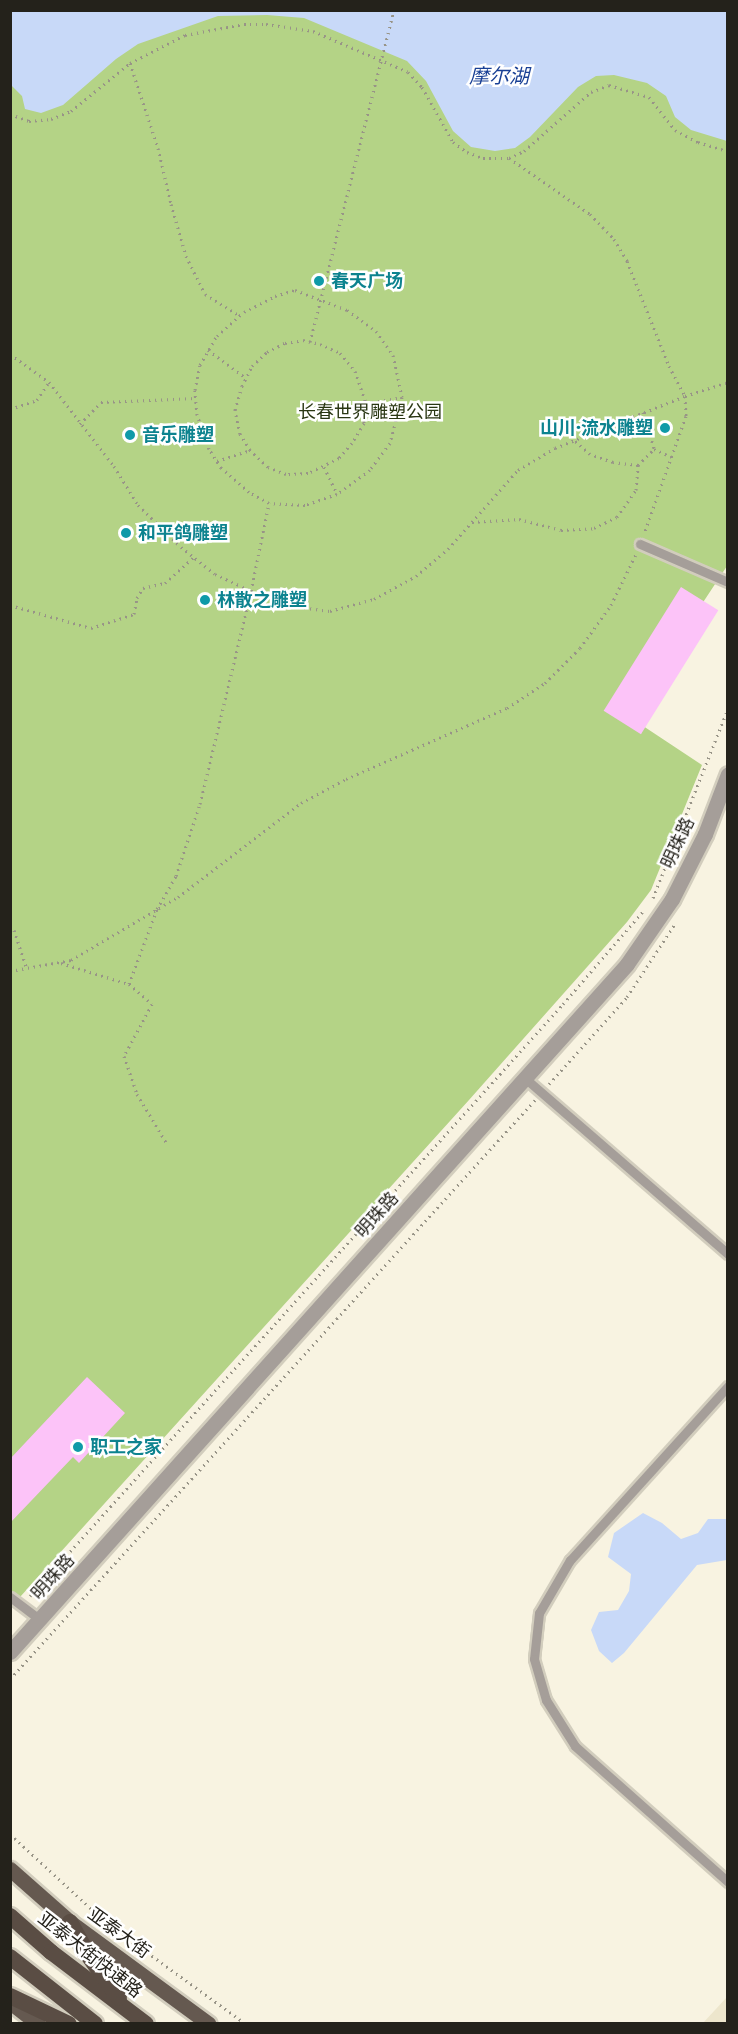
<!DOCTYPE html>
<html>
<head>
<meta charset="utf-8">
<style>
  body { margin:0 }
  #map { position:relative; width:738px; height:2034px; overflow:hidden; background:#f8f3e1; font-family:"Work Sans","Noto Sans SC",sans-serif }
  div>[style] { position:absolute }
  .built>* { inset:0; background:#ede6cc }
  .green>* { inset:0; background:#b4d386 }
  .water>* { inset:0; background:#c8d9f8 }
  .building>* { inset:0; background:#fcc3f8; transform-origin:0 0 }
  .path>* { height:3px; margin-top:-1.5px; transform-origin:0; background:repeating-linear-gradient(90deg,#989487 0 1.5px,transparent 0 6px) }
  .roads { filter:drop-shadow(2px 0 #d2cdbd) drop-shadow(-2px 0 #d2cdbd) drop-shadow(0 2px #d2cdbd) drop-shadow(0 -2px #d2cdbd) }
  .service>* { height:9px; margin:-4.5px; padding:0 4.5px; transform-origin:4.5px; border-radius:4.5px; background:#a59e99 }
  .tertiary>* { height:15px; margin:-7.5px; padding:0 7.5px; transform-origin:7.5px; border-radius:7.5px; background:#a59e99 }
  .primary>* { height:15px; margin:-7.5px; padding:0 7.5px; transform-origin:7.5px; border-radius:7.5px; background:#655950 }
  .trunk>* { height:16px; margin:-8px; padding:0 8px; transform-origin:8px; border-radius:8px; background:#5a4d44 }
  .dots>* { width:16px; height:16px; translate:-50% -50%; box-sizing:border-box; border:3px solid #fff; border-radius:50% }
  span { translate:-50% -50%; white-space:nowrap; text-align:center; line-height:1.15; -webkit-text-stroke:5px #fff; paint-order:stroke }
  .culture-label { font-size:18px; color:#0d838f; font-weight:700 }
  .left { translate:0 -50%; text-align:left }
  .right { translate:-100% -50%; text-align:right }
  .park-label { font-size:18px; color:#293613 }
  .street-label { font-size:18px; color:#24221b }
  .water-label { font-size:20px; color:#194095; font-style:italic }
  .frame { position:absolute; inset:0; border:12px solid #24221b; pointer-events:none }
</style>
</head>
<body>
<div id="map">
  <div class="built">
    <i style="clip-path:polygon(727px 1997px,727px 2023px,703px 2023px)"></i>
  </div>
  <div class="green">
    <i style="clip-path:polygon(11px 11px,727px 11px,727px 566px,628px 716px,702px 765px,651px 890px,627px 922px,469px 1100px,11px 1607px)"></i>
  </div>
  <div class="water">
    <i style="clip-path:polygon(10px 11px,727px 11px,727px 141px,691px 130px,675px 117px,666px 96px,647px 83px,614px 75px,596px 76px,578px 87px,530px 137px,515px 148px,495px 151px,471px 147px,453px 131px,426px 81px,407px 61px,304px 18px,267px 15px,218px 16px,138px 44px,116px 59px,63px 105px,41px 113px,25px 109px,22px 96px,11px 85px)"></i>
    <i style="clip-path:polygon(643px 1513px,662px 1523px,681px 1539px,698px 1533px,708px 1519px,727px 1519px,727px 1560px,697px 1565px,624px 1653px,612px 1663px,599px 1651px,591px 1630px,599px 1612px,618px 1610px,629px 1591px,631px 1574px,608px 1557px,614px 1533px)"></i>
  </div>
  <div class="building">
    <i style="left:681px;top:587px;width:44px;height:146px;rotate:32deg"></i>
    <i style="clip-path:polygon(87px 1377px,125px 1413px,79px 1463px,73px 1457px,10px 1523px,10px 1459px)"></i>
  </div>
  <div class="path">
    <i style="left:130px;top:63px;width:89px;rotate:71.8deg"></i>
    <i style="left:158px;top:148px;width:57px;rotate:76.9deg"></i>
    <i style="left:171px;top:204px;width:54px;rotate:73.9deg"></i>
    <i style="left:186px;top:256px;width:42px;rotate:63.4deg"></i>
    <i style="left:205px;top:294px;width:41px;rotate:32.2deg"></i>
    <i style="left:10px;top:114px;width:20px;rotate:20deg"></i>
    <i style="left:29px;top:121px;width:22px;rotate:-5deg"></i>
    <i style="left:51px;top:119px;width:22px;rotate:-22deg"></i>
    <i style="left:71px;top:111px;width:76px;rotate:-39.1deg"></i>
    <i style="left:130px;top:63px;width:62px;rotate:-27deg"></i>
    <i style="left:185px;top:35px;width:60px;rotate:-10.6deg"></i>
    <i style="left:244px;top:24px;width:22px"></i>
    <i style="left:266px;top:24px;width:48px;rotate:8.5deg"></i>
    <i style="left:313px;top:31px;width:103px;rotate:23.3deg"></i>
    <i style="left:408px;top:72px;width:21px;rotate:47deg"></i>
    <i style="left:422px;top:87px;width:63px;rotate:60.6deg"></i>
    <i style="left:453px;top:142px;width:17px;rotate:36deg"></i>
    <i style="left:467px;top:152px;width:17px;rotate:21deg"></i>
    <i style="left:483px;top:158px;width:26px"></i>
    <i style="left:509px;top:158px;width:17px;rotate:-25deg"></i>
    <i style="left:524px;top:151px;width:89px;rotate:-41.4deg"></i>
    <i style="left:591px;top:92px;width:19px;rotate:-21deg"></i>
    <i style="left:609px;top:85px;width:42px;rotate:16.7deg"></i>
    <i style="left:649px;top:97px;width:42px;rotate:51.8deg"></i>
    <i style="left:675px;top:130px;width:26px;rotate:28deg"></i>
    <i style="left:698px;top:142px;width:31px;rotate:17deg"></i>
    <i style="left:509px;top:158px;width:98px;rotate:34.7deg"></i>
    <i style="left:590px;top:214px;width:35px;rotate:46deg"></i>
    <i style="left:614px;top:239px;width:26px;rotate:59deg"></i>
    <i style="left:627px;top:261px;width:113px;rotate:68.2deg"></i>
    <i style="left:669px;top:366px;width:34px;rotate:62deg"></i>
    <i style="left:685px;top:396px;width:20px;rotate:87deg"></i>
    <i style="left:686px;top:416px;width:125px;rotate:109.6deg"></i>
    <i style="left:295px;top:290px;width:56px;rotate:21deg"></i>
    <i style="left:347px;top:310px;width:36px;rotate:36deg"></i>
    <i style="left:376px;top:331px;width:29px;rotate:55deg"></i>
    <i style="left:393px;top:355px;width:43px;rotate:77.9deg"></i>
    <i style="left:402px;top:397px;width:48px;rotate:104.6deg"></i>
    <i style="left:390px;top:443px;width:34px;rotate:127deg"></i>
    <i style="left:370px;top:470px;width:41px;rotate:144deg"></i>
    <i style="left:337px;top:494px;width:34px;rotate:161deg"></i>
    <i style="left:305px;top:505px;width:36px;rotate:-177deg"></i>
    <i style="left:269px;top:503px;width:23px;rotate:-151deg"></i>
    <i style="left:249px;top:492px;width:37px;rotate:-139deg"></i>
    <i style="left:221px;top:468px;width:22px;rotate:-122deg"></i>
    <i style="left:209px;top:449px;width:36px;rotate:-109deg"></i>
    <i style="left:197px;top:415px;width:25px;rotate:-95deg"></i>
    <i style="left:195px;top:390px;width:25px;rotate:-79deg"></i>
    <i style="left:200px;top:365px;width:34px;rotate:-60deg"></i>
    <i style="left:217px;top:336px;width:36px;rotate:-42deg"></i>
    <i style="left:244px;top:312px;width:35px;rotate:-27deg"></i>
    <i style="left:275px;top:296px;width:21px;rotate:-17deg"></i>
    <i style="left:303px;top:340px;width:17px;rotate:13deg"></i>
    <i style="left:320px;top:344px;width:22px;rotate:24deg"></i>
    <i style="left:340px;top:353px;width:23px;rotate:50deg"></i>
    <i style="left:355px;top:371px;width:34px;rotate:71deg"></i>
    <i style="left:366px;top:403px;width:20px;rotate:96deg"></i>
    <i style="left:364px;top:423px;width:23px;rotate:121deg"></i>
    <i style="left:352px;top:443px;width:20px;rotate:131deg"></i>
    <i style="left:339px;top:458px;width:34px;rotate:154deg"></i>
    <i style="left:308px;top:473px;width:22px;rotate:177deg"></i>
    <i style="left:286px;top:474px;width:19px;rotate:-159deg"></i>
    <i style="left:268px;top:467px;width:25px;rotate:-137deg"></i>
    <i style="left:250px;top:450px;width:19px;rotate:-122deg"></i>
    <i style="left:240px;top:434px;width:25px;rotate:-102deg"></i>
    <i style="left:235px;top:410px;width:25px;rotate:-74deg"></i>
    <i style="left:242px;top:386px;width:22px;rotate:-63deg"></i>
    <i style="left:252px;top:366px;width:21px;rotate:-43deg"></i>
    <i style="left:267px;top:352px;width:20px;rotate:-27deg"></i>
    <i style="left:285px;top:343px;width:18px;rotate:-9deg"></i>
    <i style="left:310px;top:342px;width:342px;rotate:-75.8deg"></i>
    <i style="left:208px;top:350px;width:47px;rotate:36.4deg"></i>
    <i style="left:10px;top:354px;width:48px;rotate:35.7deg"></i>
    <i style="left:49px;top:382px;width:106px;rotate:52.3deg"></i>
    <i style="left:114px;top:466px;width:46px;rotate:58.4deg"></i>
    <i style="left:138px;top:505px;width:60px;rotate:44.3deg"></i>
    <i style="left:181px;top:547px;width:43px;rotate:38.5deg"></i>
    <i style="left:215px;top:574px;width:40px;rotate:25deg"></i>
    <i style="left:251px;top:591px;width:50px;rotate:18.8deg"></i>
    <i style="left:298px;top:607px;width:32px;rotate:7deg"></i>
    <i style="left:330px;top:611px;width:46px;rotate:-15.3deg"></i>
    <i style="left:374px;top:599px;width:48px;rotate:-28.7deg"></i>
    <i style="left:416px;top:576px;width:42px;rotate:-40.2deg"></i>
    <i style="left:448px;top:549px;width:106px;rotate:-48.5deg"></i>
    <i style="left:518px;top:470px;width:43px;rotate:-30.7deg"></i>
    <i style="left:555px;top:448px;width:140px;rotate:-21.8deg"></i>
    <i style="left:685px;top:396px;width:45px;rotate:-18deg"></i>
    <i style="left:366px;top:403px;width:36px;rotate:-9deg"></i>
    <i style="left:10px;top:409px;width:28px;rotate:-18deg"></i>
    <i style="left:37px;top:400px;width:22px;rotate:-56deg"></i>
    <i style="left:643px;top:412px;width:39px;rotate:73deg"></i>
    <i style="left:80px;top:424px;width:30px;rotate:-46deg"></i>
    <i style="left:101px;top:402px;width:95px;rotate:-2.4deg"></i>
    <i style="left:217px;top:461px;width:35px;rotate:-18deg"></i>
    <i style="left:638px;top:465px;width:23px;rotate:-45deg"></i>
    <i style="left:654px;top:449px;width:20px;rotate:24deg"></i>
    <i style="left:324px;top:467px;width:30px;rotate:64deg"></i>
    <i style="left:472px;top:522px;width:47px;rotate:-3.7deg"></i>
    <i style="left:519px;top:519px;width:43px;rotate:14.7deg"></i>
    <i style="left:561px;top:530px;width:33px;rotate:-3deg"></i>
    <i style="left:594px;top:528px;width:25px;rotate:-26deg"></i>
    <i style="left:617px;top:517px;width:33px;rotate:-55deg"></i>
    <i style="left:636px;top:490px;width:25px;rotate:-85deg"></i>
    <i style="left:638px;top:465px;width:25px;rotate:-173deg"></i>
    <i style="left:613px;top:462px;width:24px;rotate:-161deg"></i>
    <i style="left:590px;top:454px;width:21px;rotate:-139deg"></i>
    <i style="left:10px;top:605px;width:84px;rotate:15.9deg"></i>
    <i style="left:91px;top:628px;width:45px;rotate:-18deg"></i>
    <i style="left:134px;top:614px;width:16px;rotate:-79deg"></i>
    <i style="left:137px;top:598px;width:12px;rotate:-59deg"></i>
    <i style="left:143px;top:588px;width:23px;rotate:-13deg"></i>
    <i style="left:165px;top:583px;width:39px;rotate:-42deg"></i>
    <i style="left:653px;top:898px;width:203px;rotate:-68.4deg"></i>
    <i style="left:14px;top:930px;width:41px;rotate:71.6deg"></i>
    <i style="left:61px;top:963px;width:71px;rotate:17.2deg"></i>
    <i style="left:129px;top:984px;width:30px;rotate:41deg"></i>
    <i style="left:152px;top:1004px;width:59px;rotate:118.3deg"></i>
    <i style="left:124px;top:1056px;width:40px;rotate:71.1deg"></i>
    <i style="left:137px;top:1094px;width:56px;rotate:58.9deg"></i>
    <i style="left:10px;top:971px;width:62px;rotate:-10.2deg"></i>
    <i style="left:71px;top:960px;width:124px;rotate:-30.5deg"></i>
    <i style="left:178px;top:897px;width:155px;rotate:-37.4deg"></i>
    <i style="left:301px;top:803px;width:51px;rotate:-28.1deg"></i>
    <i style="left:346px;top:779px;width:176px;rotate:-23.8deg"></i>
    <i style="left:507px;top:708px;width:45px;rotate:-33.3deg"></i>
    <i style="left:545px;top:683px;width:49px;rotate:-45deg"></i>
    <i style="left:580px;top:648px;width:53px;rotate:-54.2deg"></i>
    <i style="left:611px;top:605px;width:57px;rotate:-63.9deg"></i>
    <i style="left:129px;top:984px;width:80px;rotate:-69.5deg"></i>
    <i style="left:157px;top:909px;width:38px;rotate:-60deg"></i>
    <i style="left:176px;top:876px;width:76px;rotate:-71.6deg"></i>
    <i style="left:200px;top:804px;width:219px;rotate:-76.5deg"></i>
    <i style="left:251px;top:591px;width:90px;rotate:-78.4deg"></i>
    <i style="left:549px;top:1084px;width:117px;rotate:-48.1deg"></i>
    <i style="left:627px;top:997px;width:87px;rotate:-56.7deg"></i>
    <i style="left:30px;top:1596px;width:797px;rotate:-48deg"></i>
    <i style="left:563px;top:1004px;width:124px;rotate:-49.2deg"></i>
    <i style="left:10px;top:1679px;width:782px;rotate:-47.8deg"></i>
    <i style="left:10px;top:1834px;width:133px;rotate:42.6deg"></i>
    <i style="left:108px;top:1924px;width:170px;rotate:35.9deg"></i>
  </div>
  <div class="roads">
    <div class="service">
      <i style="left:640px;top:544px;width:96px;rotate:23.4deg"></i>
      <i style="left:526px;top:1079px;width:267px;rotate:40.9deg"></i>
      <i style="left:728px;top:1386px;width:235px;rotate:132.2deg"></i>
      <i style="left:570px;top:1560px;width:61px;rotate:120.3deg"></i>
      <i style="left:539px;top:1613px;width:46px;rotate:96.2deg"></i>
      <i style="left:534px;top:1659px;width:43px;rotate:73.7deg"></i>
      <i style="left:546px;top:1700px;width:54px;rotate:57.8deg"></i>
      <i style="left:575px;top:1746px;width:205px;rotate:41.6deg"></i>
      <i style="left:10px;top:1597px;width:38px;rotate:37deg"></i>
    </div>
    <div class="tertiary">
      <i style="left:10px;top:1652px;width:924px;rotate:-48.11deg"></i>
      <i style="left:627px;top:964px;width:79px;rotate:-55.3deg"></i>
      <i style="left:672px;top:899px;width:73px;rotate:-63.1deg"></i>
      <i style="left:705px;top:834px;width:64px;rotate:-69deg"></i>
    </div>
    <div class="primary">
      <i style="left:10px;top:1869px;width:80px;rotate:41.5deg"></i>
      <i style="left:70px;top:1922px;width:172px;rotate:36.3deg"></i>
      <i style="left:10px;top:2002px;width:36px;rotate:38deg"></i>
    </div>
    <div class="trunk">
      <i style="left:10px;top:1916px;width:55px;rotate:41.3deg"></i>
      <i style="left:51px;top:1952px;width:119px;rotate:37.2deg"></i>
      <i style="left:70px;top:1922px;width:38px;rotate:61deg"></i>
      <i style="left:88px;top:1955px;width:53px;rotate:54.2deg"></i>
      <i style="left:10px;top:1957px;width:108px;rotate:38.2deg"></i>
      <i style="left:10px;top:1996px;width:65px;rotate:25.4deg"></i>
    </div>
  </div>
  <div class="dots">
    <i style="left:319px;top:281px;background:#0f9aa8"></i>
    <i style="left:665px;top:428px;background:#0f9aa8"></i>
    <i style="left:130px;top:435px;background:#0f9aa8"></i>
    <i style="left:126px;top:533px;background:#0f9aa8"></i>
    <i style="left:205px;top:600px;background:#0f9aa8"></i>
    <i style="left:78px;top:1447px;background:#0f9aa8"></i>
  </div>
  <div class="culture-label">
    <span class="left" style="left:331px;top:281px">春天广场</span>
    <span class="right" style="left:653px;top:428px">山川·流水雕塑</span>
    <span class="left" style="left:142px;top:435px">音乐雕塑</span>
    <span class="left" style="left:138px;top:533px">和平鸽雕塑</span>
    <span class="left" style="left:217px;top:600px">林散之雕塑</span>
    <span class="left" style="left:90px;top:1447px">职工之家</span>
  </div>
  <div class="park-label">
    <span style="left:370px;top:412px">长春世界雕塑公园</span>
  </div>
  <div class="street-label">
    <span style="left:678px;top:843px;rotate:-65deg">明珠路</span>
    <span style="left:377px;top:1215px;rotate:-48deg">明珠路</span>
    <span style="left:53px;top:1577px;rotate:-48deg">明珠路</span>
    <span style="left:119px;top:1933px;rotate:36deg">亚泰大街</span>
    <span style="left:90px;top:1955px;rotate:38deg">亚泰大街快速路</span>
  </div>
  <div class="water-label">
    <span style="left:499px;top:76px">摩尔湖</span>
  </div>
  <div class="frame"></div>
</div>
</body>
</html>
